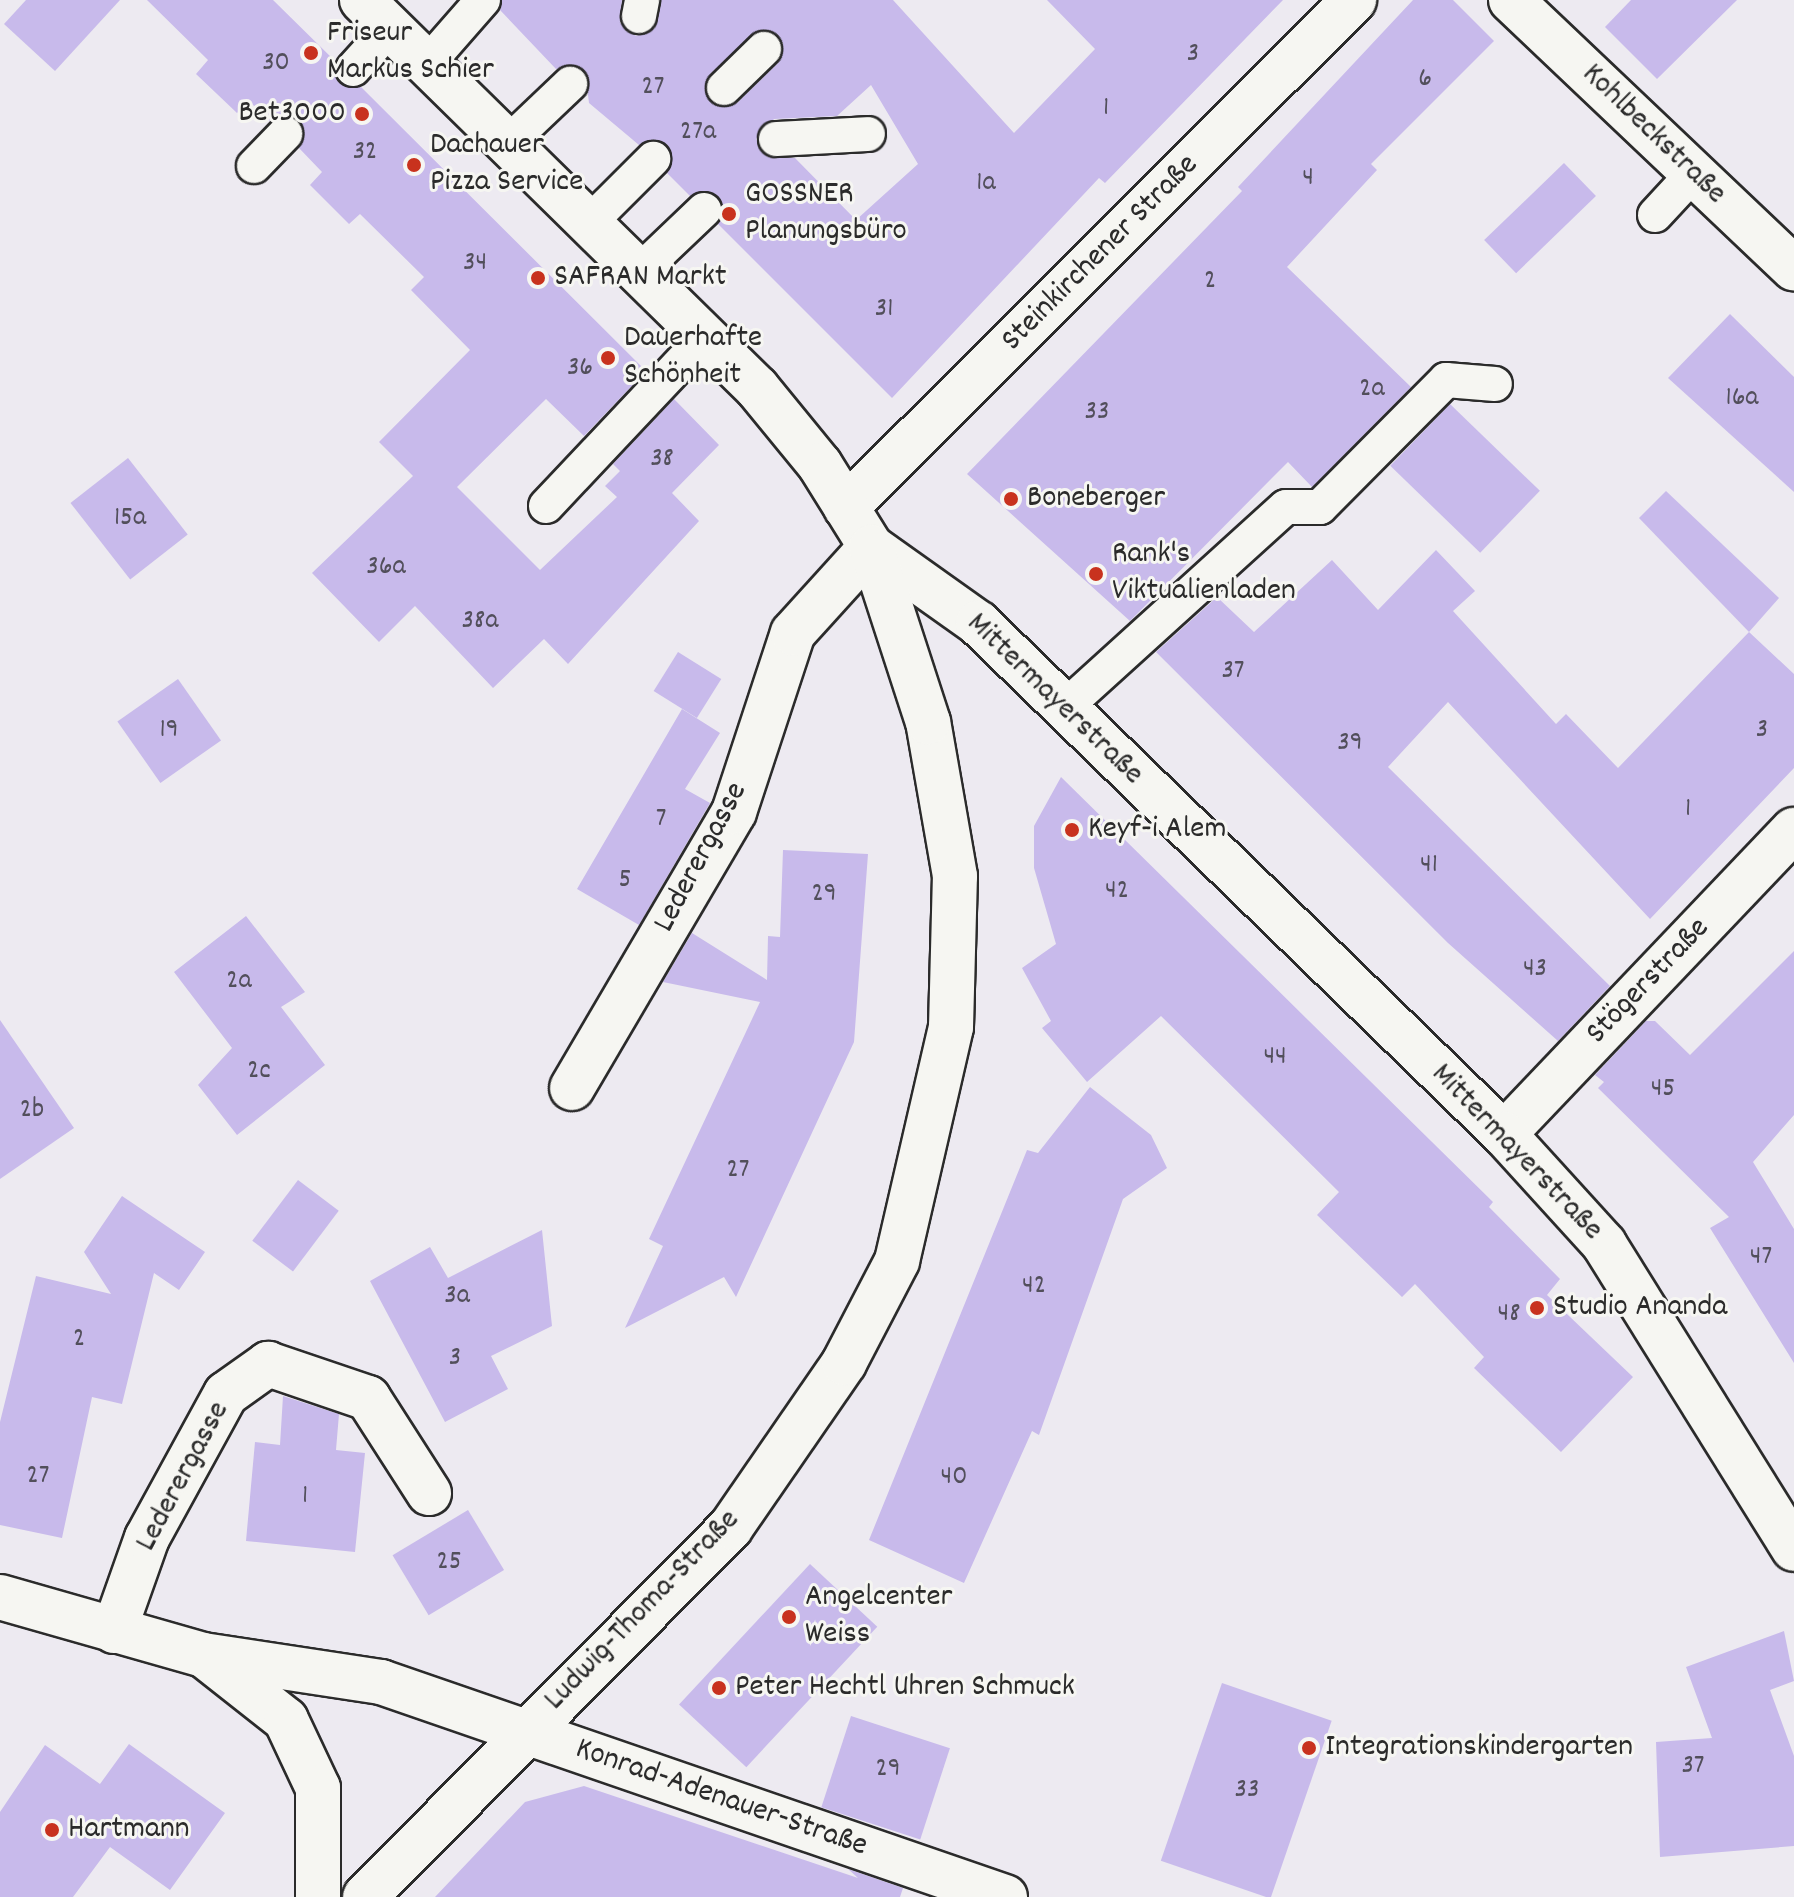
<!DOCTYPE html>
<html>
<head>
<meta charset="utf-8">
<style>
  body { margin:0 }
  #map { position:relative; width:1794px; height:1897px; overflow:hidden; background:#edeaf1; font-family:Dekko,sans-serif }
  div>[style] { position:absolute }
  .building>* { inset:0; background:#c8baeb; transform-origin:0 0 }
  .roads { filter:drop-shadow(2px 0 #2b2b2b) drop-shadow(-2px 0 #2b2b2b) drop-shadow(0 2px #2b2b2b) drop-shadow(0 -2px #2b2b2b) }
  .lane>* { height:34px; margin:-17px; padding:0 17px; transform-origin:17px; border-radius:17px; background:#f6f6f2 }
  .street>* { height:44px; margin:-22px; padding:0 22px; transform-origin:22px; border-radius:22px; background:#f6f6f2 }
  .secondary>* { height:44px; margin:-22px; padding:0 22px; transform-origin:22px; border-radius:22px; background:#f6f6f2 }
  .dots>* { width:22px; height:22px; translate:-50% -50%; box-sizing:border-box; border:4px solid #f6f6f2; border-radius:50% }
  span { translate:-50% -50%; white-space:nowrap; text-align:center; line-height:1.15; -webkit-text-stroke:6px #f6f6f2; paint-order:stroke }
  .number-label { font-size:28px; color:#524f5b }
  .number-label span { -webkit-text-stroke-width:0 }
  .poi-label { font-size:32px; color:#2b2b2b }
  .left { translate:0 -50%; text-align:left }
  .right { translate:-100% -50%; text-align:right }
  .street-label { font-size:32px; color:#2b2b2b }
</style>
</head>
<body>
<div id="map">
  <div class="building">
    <i style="clip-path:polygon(26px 0,120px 0,55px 71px,4px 24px)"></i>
    <i style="clip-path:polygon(147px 0,273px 0,335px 61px,339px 83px,361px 87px,646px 371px,584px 436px,546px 399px,457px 487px,540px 570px,617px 497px,605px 486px,620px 471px,613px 464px,674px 399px,719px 445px,672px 493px,699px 521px,568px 664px,544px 639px,493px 688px,415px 606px,379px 642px,312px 573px,413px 476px,379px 442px,470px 350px,411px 290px,424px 277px,360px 214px,349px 224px,310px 185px,322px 172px,299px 148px,299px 120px,289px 115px,270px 121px,249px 101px,237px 113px,196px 74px,208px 60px)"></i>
    <i style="clip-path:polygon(evenodd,502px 0,622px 0,620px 23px,636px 36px,655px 28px,661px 0,893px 0,1014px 133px,1095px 49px,1047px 0,1283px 0,1105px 183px,1099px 178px,892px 398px,718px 224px,718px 196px,690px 196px,667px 173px,668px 145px,657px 140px,639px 145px,589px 103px,585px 71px,575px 65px,556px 69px,500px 10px,502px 0,760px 30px,783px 43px,778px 63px,737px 103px,710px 102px,710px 74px,760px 30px,502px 0,871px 85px,918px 164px,856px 220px,795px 158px,768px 157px,756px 139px,774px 119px,837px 116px,871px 85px)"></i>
    <i style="clip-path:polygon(1413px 0,1453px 0,1494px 41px,1371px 164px,1377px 170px,1287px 267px,1411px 387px,1312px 487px,1288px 462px,1130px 621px,967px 474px,1242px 191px,1238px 187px)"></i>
    <i style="clip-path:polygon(1631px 0,1737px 0,1657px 79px,1605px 27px)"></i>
    <i style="left:1564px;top:163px;width:46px;height:111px;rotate:46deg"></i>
    <i style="clip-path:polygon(1730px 314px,1794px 377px,1794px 492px,1668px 378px)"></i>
    <i style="left:1450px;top:404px;width:125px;height:86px;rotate:44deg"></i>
    <i style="left:128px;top:458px;width:97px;height:73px;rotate:52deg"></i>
    <i style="clip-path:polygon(1666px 491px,1779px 598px,1749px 632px,1639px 518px)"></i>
    <i style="clip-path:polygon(1436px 550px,1475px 591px,1453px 611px,1556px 724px,1566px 714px,1618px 768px,1749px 632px,1794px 674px,1794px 768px,1650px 919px,1448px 702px,1388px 767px,1610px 986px,1558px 1041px,1448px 943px,1156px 652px,1217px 597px,1254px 632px,1332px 560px,1378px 610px)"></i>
    <i style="left:678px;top:652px;width:51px;height:46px;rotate:32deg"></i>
    <i style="left:178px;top:679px;width:75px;height:74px;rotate:55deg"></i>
    <i style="clip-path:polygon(682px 709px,720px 733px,685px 789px,710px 803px,639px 925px,577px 889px)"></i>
    <i style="clip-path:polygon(1061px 777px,1493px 1202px,1489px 1207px,1560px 1279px,1547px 1295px,1633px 1377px,1561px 1452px,1474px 1368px,1484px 1357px,1415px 1284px,1402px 1297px,1317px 1215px,1339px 1192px,1161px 1016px,1087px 1082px,1042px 1028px,1051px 1021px,1022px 968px,1056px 944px,1034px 868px,1034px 826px)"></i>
    <i style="clip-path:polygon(783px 850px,868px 854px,854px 1042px,736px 1297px,724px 1277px,625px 1328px,663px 1246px,649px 1239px,760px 1002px,663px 982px,692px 933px,767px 980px,768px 936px,780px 937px)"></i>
    <i style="clip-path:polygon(246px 916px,305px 992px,281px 1007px,325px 1065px,237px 1135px,198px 1085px,232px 1048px,174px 972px)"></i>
    <i style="clip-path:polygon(1794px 951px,1794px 1115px,1753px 1162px,1794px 1229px,1794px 1363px,1710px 1228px,1729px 1217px,1598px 1088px,1604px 1082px,1595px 1075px,1646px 1021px,1655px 1021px,1690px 1055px)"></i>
    <i style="clip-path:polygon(0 1020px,74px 1128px,0 1179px)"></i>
    <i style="clip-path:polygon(1090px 1087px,1151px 1135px,1167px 1168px,1123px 1199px,1039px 1435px,1032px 1431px,964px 1583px,869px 1540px,1027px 1150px,1038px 1153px)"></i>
    <i style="left:298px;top:1180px;width:51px;height:76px;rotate:37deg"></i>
    <i style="clip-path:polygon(122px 1196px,205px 1252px,179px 1290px,154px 1273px,122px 1404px,92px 1397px,62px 1538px,0 1525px,0 1422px,36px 1276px,111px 1294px,84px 1252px)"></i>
    <i style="clip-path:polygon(542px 1230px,552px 1326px,491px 1356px,508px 1389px,445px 1422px,370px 1281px,430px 1247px,448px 1278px)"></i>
    <i style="clip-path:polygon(283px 1396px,339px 1414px,336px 1450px,365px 1453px,355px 1552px,246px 1541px,255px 1442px,280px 1445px)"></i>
    <i style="left:468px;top:1510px;width:70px;height:88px;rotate:59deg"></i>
    <i style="left:810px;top:1564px;width:92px;height:192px;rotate:43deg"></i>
    <i style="clip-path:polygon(1784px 1631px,1794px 1681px,1770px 1690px,1794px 1756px,1794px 1846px,1660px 1857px,1656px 1742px,1712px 1738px,1686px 1667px)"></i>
    <i style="left:1222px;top:1683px;width:116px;height:188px;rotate:19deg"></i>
    <i style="left:851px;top:1716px;width:104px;height:96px;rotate:18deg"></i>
    <i style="clip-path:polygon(129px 1744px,225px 1813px,170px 1890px,110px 1847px,73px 1897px,0 1897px,0 1812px,45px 1745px,100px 1784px)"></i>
    <i style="clip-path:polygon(584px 1786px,858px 1878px,848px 1869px,903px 1888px,900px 1897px,435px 1897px,525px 1802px)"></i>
  </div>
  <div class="roads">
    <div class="lane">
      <i style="left:639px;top:16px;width:16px;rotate:-79deg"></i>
      <i style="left:427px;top:64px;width:85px;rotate:-48.8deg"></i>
      <i style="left:353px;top:69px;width:55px;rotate:-47.9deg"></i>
      <i style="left:724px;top:88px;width:56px;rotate:-44.3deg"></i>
      <i style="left:776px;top:139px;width:92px;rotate:-3.1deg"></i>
      <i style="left:508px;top:143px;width:86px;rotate:-43.6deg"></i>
      <i style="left:254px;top:166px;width:45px;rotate:-45.9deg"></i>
      <i style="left:1655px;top:215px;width:56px;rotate:-47.2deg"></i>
      <i style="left:589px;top:223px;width:91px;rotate:-45deg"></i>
      <i style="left:639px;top:272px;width:90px;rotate:-43.6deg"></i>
      <i style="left:546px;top:506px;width:232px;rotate:-46.7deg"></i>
      <i style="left:1064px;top:708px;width:299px;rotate:-42.2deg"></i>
      <i style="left:1286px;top:507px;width:34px"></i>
      <i style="left:1320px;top:507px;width:179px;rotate:-45.2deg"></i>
      <i style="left:1446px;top:380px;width:49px;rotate:4.7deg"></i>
    </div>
    <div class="street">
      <i style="left:1511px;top:0;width:390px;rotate:43.5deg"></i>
      <i style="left:846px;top:507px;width:718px;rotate:-44.94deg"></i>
      <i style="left:572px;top:1088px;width:320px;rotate:-59.6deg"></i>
      <i style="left:734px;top:812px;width:188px;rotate:-71.8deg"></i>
      <i style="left:793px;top:633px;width:116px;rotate:-47.8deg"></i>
      <i style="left:1504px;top:1134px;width:420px;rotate:-46.4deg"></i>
      <i style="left:0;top:1597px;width:211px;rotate:15.9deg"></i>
      <i style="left:203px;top:1655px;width:180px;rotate:8.6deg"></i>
      <i style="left:381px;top:1682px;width:660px;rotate:19.01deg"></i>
      <i style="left:114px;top:1631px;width:99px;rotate:-70.5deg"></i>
      <i style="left:147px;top:1538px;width:164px;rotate:-61.3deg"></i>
      <i style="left:226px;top:1394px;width:52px;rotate:-35.5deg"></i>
      <i style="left:268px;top:1364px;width:106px;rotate:18.8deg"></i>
      <i style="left:368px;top:1398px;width:113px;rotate:57.3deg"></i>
      <i style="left:205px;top:1656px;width:103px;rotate:38.3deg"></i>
      <i style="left:286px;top:1720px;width:75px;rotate:64.8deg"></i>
      <i style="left:318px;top:1788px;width:109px;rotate:90deg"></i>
    </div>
    <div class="secondary">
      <i style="left:362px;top:0;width:554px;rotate:44.49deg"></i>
      <i style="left:757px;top:388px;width:99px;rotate:50.7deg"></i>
      <i style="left:820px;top:465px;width:97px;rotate:58.1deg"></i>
      <i style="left:871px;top:547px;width:131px;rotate:35.4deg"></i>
      <i style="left:978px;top:623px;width:733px;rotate:44.17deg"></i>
      <i style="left:1504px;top:1134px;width:149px;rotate:47.7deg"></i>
      <i style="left:1604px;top:1244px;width:359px;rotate:58.1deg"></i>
      <i style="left:365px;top:1897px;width:520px;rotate:-45.31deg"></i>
      <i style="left:731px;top:1527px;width:199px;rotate:-55.4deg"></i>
      <i style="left:844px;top:1363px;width:115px;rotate:-62.5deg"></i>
      <i style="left:897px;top:1261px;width:240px;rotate:-77deg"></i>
      <i style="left:951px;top:1027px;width:151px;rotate:-88.5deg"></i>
      <i style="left:955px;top:876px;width:156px;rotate:-99.9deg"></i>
      <i style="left:928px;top:722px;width:184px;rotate:-108deg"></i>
    </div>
  </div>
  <div class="dots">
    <i style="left:311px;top:53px;background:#c8321e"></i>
    <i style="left:362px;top:114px;background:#c8321e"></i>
    <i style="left:414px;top:165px;background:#c8321e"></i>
    <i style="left:729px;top:214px;background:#c8321e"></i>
    <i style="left:538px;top:278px;background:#c8321e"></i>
    <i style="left:608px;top:358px;background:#c8321e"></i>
    <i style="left:1011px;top:499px;background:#c8321e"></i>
    <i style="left:1096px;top:574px;background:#c8321e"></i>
    <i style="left:1072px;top:830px;background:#c8321e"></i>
    <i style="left:1537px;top:1308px;background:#c8321e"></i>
    <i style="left:789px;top:1617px;background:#c8321e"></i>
    <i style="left:719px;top:1688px;background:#c8321e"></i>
    <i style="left:1309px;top:1748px;background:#c8321e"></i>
    <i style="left:52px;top:1830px;background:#c8321e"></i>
  </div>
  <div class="number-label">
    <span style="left:1193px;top:55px">3</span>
    <span style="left:276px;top:64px">30</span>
    <span style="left:1425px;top:80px">6</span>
    <span style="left:653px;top:88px">27</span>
    <span style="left:1106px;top:109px">1</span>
    <span style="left:698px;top:133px">27a</span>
    <span style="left:365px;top:153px">32</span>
    <span style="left:1308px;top:179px">4</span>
    <span style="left:986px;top:184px">1a</span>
    <span style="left:475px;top:264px">34</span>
    <span style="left:1210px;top:282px">2</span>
    <span style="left:884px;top:310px">31</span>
    <span style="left:580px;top:369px">36</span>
    <span style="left:1372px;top:390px">2a</span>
    <span style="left:1742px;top:399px">16a</span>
    <span style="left:1097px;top:413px">33</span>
    <span style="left:662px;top:460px">38</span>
    <span style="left:130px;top:519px">15a</span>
    <span style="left:386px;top:568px">36a</span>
    <span style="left:480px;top:622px">38a</span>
    <span style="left:1233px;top:672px">37</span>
    <span style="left:169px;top:731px">19</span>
    <span style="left:1762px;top:731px">3</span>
    <span style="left:1350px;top:744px">39</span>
    <span style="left:1688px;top:810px">1</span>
    <span style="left:661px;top:820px">7</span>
    <span style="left:1429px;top:866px">41</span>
    <span style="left:625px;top:881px">5</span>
    <span style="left:1117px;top:892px">42</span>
    <span style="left:824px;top:895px">29</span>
    <span style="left:1535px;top:970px">43</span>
    <span style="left:239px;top:982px">2a</span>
    <span style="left:1275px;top:1058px">44</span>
    <span style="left:259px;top:1072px">2c</span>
    <span style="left:1663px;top:1090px">45</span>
    <span style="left:32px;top:1111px">2b</span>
    <span style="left:738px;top:1171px">27</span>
    <span style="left:1761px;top:1258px">47</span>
    <span style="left:1034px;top:1287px">42</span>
    <span style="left:457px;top:1297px">3a</span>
    <span style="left:1509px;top:1315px">48</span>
    <span style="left:79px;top:1340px">2</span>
    <span style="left:455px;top:1359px">3</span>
    <span style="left:38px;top:1477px">27</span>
    <span style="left:954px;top:1478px">40</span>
    <span style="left:305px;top:1497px">1</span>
    <span style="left:449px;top:1563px">25</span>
    <span style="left:1693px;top:1767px">37</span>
    <span style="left:888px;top:1770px">29</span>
    <span style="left:1247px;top:1791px">33</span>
  </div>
  <div class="poi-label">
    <span class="left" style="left:327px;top:53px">Friseur<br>Markus Schier</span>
    <span class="right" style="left:346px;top:114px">Bet3000</span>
    <span class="left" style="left:430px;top:165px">Dachauer<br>Pizza Service</span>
    <span class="left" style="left:745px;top:214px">GOSSNER<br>Planungsbüro</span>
    <span class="left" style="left:554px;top:278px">SAFRAN Markt</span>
    <span class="left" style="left:624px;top:358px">Dauerhafte<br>Schönheit</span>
    <span class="left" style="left:1027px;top:499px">Boneberger</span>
    <span class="left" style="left:1112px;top:574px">Rank's<br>Viktualienladen</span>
    <span class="left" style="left:1088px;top:830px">Keyf-i Alem</span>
    <span class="left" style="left:1553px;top:1308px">Studio Ananda</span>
    <span class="left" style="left:805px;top:1617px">Angelcenter<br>Weiss</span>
    <span class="left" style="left:735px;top:1688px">Peter Hechtl Uhren Schmuck</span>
    <span class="left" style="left:1325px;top:1748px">Integrationskindergarten</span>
    <span class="left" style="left:68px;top:1830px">Hartmann</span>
  </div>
  <div class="street-label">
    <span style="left:1653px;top:135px;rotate:44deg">Kohlbeckstraße</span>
    <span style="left:1101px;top:254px;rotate:-45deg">Steinkirchener Straße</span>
    <span style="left:1054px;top:700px;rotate:44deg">Mittermayerstraße</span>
    <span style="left:702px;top:858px;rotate:-62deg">Lederergasse</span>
    <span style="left:1649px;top:982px;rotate:-46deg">Stögerstraße</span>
    <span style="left:1516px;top:1153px;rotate:46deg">Mittermayerstraße</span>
    <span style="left:184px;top:1477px;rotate:-62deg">Lederergasse</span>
    <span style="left:643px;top:1611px;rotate:-46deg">Ludwig-Thoma-Straße</span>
    <span style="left:721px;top:1799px;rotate:19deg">Konrad-Adenauer-Straße</span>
  </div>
</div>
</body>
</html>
